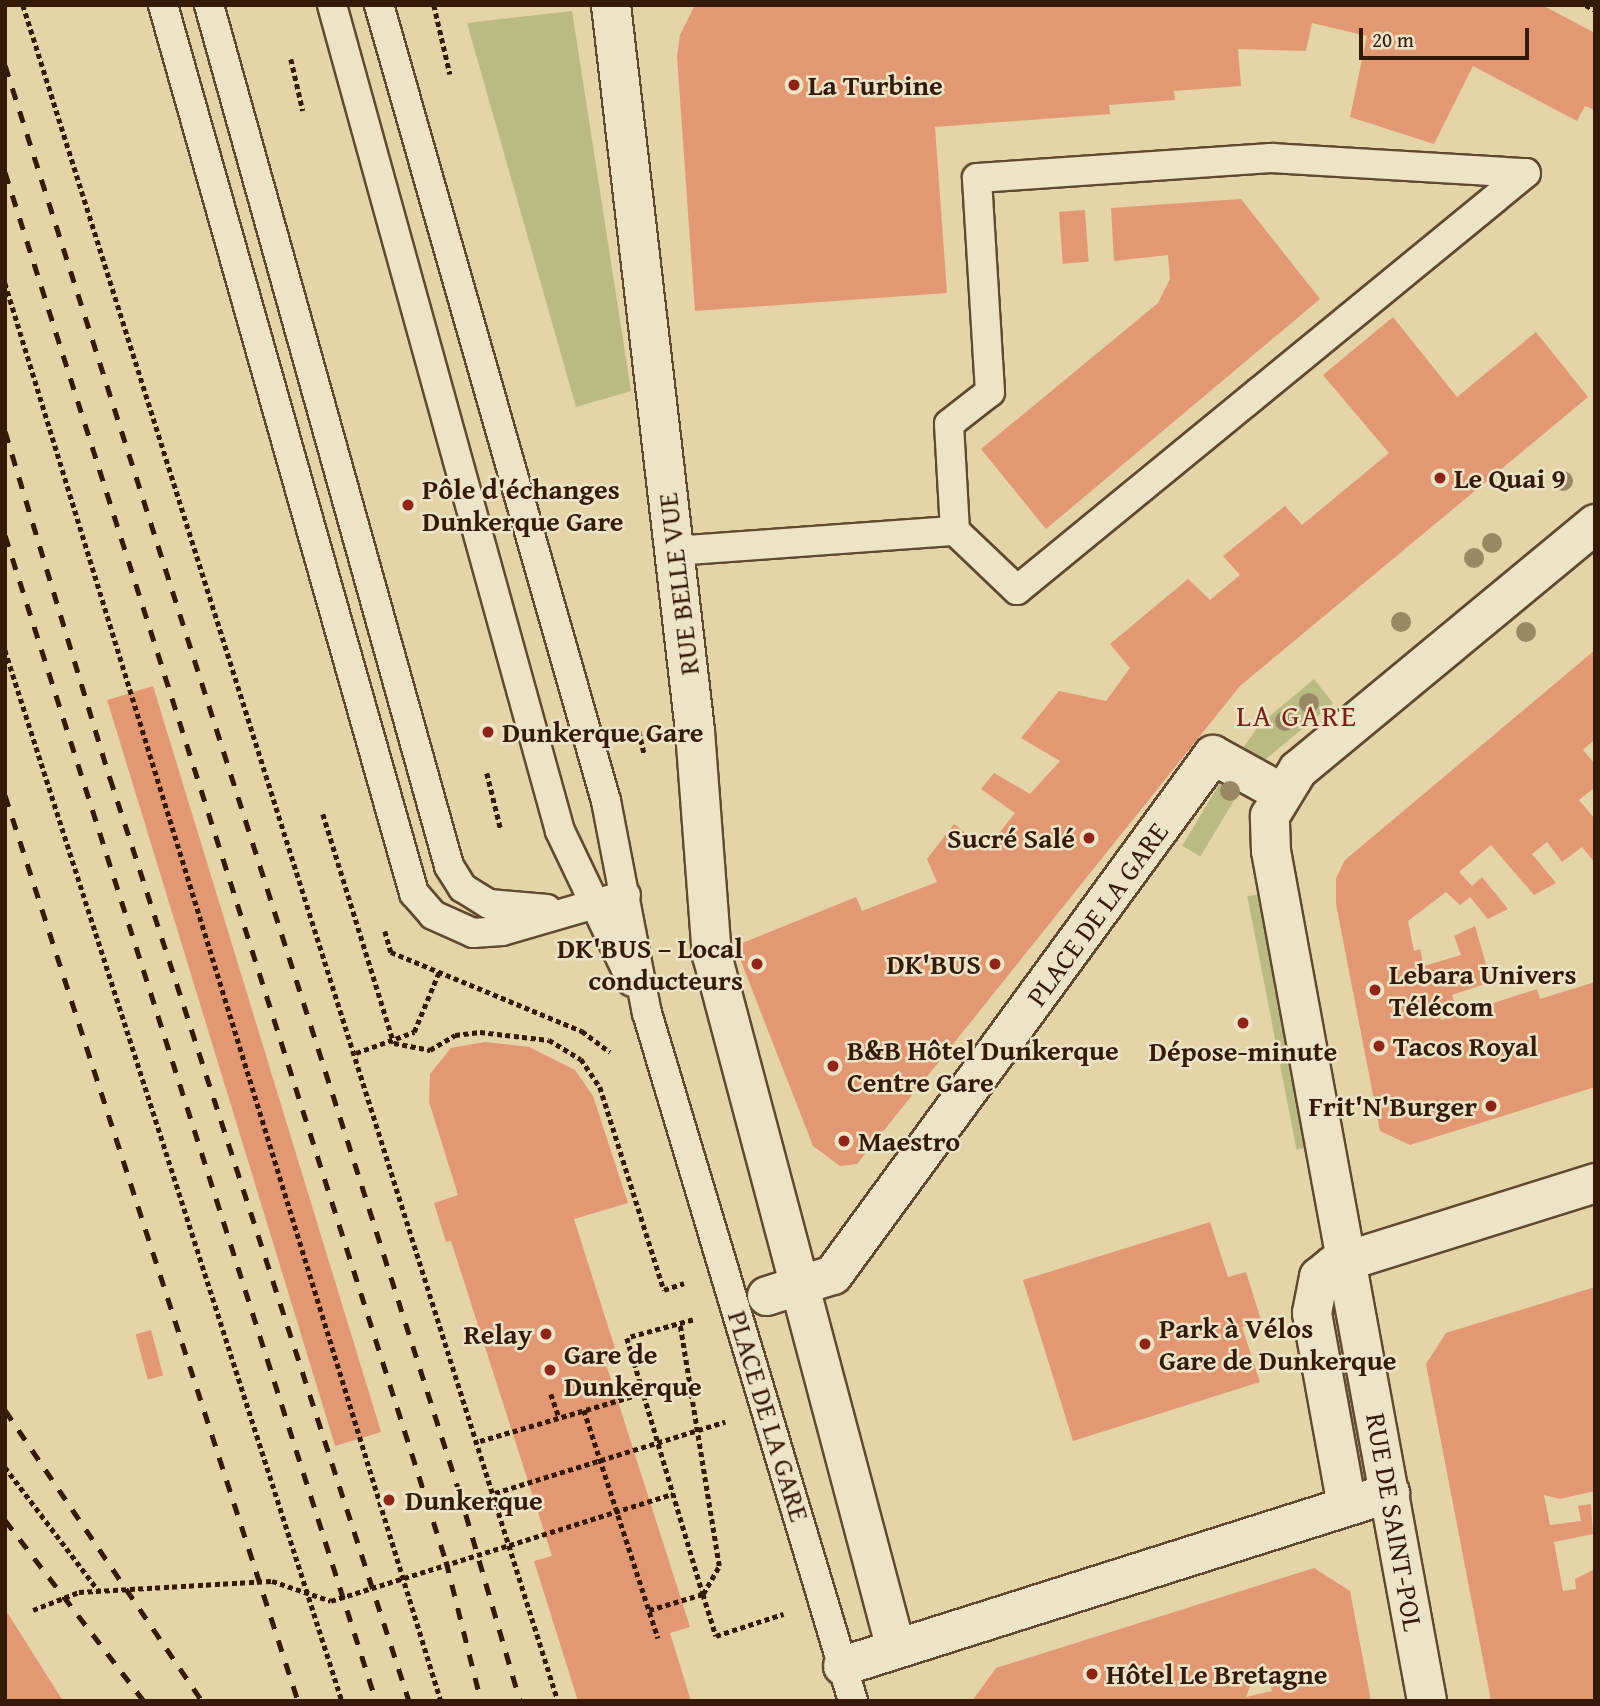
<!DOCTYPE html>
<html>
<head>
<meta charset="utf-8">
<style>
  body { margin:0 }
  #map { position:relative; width:1600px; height:1706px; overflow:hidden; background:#e4d4a7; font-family:"Gentium Book Plus",serif }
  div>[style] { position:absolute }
  .green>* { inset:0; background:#babb83; transform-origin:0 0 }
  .building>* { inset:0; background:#e29973; transform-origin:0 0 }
  .path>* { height:4.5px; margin-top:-2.25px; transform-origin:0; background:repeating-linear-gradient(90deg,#361a09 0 5px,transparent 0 8.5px) }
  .roads { filter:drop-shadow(2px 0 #624830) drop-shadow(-2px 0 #624830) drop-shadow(0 2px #624830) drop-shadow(0 -2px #624830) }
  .service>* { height:28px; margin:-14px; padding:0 14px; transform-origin:14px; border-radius:14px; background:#ede3c6 }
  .pedestrian>* { height:38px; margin:-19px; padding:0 19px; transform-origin:19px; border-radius:19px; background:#ede3c6 }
  .minor>* { height:38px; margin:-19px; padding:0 19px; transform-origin:19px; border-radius:19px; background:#ede3c6 }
  .rail>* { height:5px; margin-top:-2.5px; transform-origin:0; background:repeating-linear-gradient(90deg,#361a09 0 12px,transparent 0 24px) }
  .trees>* { width:20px; height:20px; margin:-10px; border-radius:50%; background:#9a8864 }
  .dots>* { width:19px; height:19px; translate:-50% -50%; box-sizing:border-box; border:4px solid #ede3c6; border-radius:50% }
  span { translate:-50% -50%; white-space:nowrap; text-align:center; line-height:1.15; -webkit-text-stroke:5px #ede3c6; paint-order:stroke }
  .poi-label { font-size:28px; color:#361a09; font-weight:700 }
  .left { translate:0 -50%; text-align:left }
  .right { translate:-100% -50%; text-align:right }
  .street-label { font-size:28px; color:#361a09 }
  .neighbourhood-label { font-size:30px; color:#7a1f14; letter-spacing:2px }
  .frame { position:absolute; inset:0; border:7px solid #361a09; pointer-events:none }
  .scale { position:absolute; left:1359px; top:28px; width:170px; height:32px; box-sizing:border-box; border:4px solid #361a09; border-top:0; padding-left:9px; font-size:21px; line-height:24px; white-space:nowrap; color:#361a09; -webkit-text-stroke:5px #ede3c6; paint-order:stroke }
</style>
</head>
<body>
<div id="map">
  <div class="green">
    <i style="clip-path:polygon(572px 11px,631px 391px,576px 407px,467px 23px)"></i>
    <i style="clip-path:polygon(1314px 679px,1333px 703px,1253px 770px,1235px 759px,1260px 724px)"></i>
    <i style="left:1223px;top:778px;width:21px;height:79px;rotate:31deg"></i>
    <i style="left:1264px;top:893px;width:258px;height:17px;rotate:79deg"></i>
    <i style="left:1353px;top:1369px;width:109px;height:14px;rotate:79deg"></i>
  </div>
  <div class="building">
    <i style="clip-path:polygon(695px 5px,1542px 5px,1595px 33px,1595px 110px,1585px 106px,1577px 121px,1473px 66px,1434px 144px,1350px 117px,1367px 36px,1312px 23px,1306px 51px,1238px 49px,1241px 86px,1174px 91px,1175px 100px,1109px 105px,1110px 114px,935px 127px,947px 293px,695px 311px,677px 57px,680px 35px)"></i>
    <i style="clip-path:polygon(1241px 199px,1320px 299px,1046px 529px,981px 449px,1158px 303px,1170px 279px,1168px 255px,1114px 261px,1111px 208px)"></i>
    <i style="left:1085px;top:210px;width:52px;height:26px;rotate:86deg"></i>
    <i style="clip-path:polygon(1393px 317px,1457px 397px,1536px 332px,1588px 397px,1240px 686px,857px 1164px,840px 1166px,813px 1146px,735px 946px,856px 897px,862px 911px,937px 882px,927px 859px,954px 824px,986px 850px,1015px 813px,981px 789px,994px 773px,1030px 794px,1060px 761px,1021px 738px,1059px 691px,1106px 701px,1130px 668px,1110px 644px,1188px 579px,1210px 600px,1240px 575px,1223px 556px,1285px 506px,1302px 525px,1389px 453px,1323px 375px)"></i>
    <i style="clip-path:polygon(1595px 650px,1595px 739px,1583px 750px,1595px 764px,1595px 787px,1579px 800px,1595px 819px,1595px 863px,1582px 847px,1562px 862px,1547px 842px,1532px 854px,1556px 883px,1534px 895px,1491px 845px,1459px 872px,1472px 886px,1482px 877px,1508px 909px,1488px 919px,1470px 897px,1460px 905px,1446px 892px,1408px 921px,1414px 951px,1420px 949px,1424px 966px,1461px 955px,1454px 936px,1475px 926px,1491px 982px,1452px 995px,1455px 1004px,1437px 1010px,1441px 1020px,1537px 989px,1540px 999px,1595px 982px,1595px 1087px,1410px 1145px,1380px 1131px,1336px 904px,1336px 878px,1345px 860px)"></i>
    <i style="left:153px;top:686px;width:780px;height:48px;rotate:73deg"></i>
    <i style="clip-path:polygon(485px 1042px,529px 1047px,575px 1070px,593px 1096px,628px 1203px,574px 1219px,619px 1361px,606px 1364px,690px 1627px,670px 1633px,691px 1701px,578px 1701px,534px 1561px,552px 1556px,451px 1241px,446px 1242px,434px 1203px,458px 1195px,429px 1102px,430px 1074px,451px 1048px)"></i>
    <i style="clip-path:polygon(1210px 1222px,1228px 1277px,1246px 1272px,1261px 1320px,1242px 1327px,1260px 1382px,1073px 1441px,1023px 1280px)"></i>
    <i style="clip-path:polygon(1595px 1287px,1595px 1491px,1560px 1499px,1544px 1495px,1550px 1525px,1581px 1521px,1578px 1506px,1591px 1504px,1593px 1534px,1554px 1542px,1563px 1591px,1576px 1589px,1575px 1579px,1595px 1569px,1595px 1701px,1491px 1701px,1426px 1364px,1446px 1333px)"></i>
    <i style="left:151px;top:1330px;width:47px;height:16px;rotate:75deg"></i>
    <i style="clip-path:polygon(evenodd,1314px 1568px,1350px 1591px,1371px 1701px,972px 1701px,996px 1668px,1314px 1568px,1266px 1666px,1272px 1691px,1246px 1697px,1257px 1668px,1266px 1666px)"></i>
    <i style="clip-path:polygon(5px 1609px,63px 1701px,5px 1701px)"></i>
  </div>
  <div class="path">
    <i style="left:23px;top:5px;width:1778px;rotate:72.49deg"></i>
    <i style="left:434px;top:5px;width:71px;rotate:76.9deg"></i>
    <i style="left:1586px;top:5px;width:10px;rotate:29deg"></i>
    <i style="left:291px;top:59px;width:53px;rotate:77deg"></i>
    <i style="left:5px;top:283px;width:1484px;rotate:72.91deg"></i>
    <i style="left:5px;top:650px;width:1104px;rotate:72.22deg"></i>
    <i style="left:639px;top:731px;width:23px;rotate:77deg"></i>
    <i style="left:487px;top:773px;width:59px;rotate:76.2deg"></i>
    <i style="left:323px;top:814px;width:240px;rotate:72.8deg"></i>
    <i style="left:394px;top:1043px;width:37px;rotate:11deg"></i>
    <i style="left:430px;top:1050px;width:29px;rotate:-31deg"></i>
    <i style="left:455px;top:1035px;width:25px;rotate:-7deg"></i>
    <i style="left:480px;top:1032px;width:69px;rotate:6.6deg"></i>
    <i style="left:549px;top:1040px;width:37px;rotate:31deg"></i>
    <i style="left:581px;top:1059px;width:34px;rotate:56deg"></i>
    <i style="left:600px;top:1087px;width:213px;rotate:72.5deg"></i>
    <i style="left:664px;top:1290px;width:21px;rotate:-19deg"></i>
    <i style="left:385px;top:931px;width:22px;rotate:74deg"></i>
    <i style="left:391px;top:952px;width:207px;rotate:22.5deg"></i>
    <i style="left:582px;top:1031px;width:35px;rotate:37deg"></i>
    <i style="left:356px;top:1053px;width:62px;rotate:-19.9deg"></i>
    <i style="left:414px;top:1032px;width:65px;rotate:-67.4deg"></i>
    <i style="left:693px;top:1320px;width:68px;rotate:164.7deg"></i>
    <i style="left:627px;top:1338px;width:267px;rotate:73.5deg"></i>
    <i style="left:703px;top:1594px;width:44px;rotate:72.8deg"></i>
    <i style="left:716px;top:1636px;width:71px;rotate:-18.2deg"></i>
    <i style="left:551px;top:1394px;width:24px;rotate:71deg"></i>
    <i style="left:584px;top:1410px;width:240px;rotate:72deg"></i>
    <i style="left:480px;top:1441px;width:170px;rotate:-16.4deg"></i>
    <i style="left:5px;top:1467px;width:154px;rotate:52.9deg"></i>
    <i style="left:495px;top:1493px;width:241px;rotate:-17.2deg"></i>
    <i style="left:33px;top:1610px;width:49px;rotate:-21.4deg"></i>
    <i style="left:79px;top:1592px;width:193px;rotate:-3.3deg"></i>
    <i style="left:272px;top:1581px;width:62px;rotate:18.7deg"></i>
    <i style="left:331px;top:1601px;width:358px;rotate:-17.4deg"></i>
    <i style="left:649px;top:1610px;width:56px;rotate:-16.5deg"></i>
    <i style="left:703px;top:1594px;width:32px;rotate:-60deg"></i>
    <i style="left:719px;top:1566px;width:245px;rotate:-99.2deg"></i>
  </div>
  <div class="roads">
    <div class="service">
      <i style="left:163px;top:5px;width:923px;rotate:74.22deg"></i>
      <i style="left:414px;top:893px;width:29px;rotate:49deg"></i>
      <i style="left:433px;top:915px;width:44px;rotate:24.2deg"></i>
      <i style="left:473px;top:933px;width:29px;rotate:-4deg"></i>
      <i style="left:502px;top:931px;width:129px;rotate:-16.2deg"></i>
      <i style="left:209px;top:5px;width:894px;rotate:74.42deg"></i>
      <i style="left:449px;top:866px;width:26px;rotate:58deg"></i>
      <i style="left:463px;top:888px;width:31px;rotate:32deg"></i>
      <i style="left:489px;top:904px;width:58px;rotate:4.9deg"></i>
      <i style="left:332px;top:5px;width:857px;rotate:74.57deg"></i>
      <i style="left:560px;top:831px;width:167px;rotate:64.5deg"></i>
      <i style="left:379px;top:5px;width:828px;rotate:74.08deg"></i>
      <i style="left:606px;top:801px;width:216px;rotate:79.1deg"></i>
      <i style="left:647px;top:1013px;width:718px;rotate:73.33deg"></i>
      <i style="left:1271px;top:158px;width:255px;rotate:3.4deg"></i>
      <i style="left:1526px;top:173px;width:658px;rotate:140.67deg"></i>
      <i style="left:1017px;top:590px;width:86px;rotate:-136.4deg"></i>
      <i style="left:955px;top:531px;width:107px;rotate:-93.2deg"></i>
      <i style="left:949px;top:424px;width:52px;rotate:-38deg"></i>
      <i style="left:990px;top:392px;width:214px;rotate:-93.5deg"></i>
      <i style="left:977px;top:178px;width:295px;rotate:-3.9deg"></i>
      <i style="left:674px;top:551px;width:282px;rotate:-4.1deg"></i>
    </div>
    <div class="pedestrian">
      <i style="left:695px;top:731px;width:225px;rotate:85.7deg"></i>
      <i style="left:712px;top:955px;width:718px;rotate:75.15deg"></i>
      <i style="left:767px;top:1296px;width:69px;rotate:-17.7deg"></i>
      <i style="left:833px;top:1275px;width:644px;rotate:-53.84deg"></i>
      <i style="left:1213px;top:755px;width:77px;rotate:28.9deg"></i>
    </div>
    <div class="minor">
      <i style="left:611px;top:5px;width:731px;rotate:83.4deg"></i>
      <i style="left:1347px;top:1506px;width:196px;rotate:-100.3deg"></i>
      <i style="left:1312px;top:1313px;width:37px;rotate:-79deg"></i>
      <i style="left:1319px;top:1277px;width:19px;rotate:-39deg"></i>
      <i style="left:1334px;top:1265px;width:274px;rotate:-17.4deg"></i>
      <i style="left:843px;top:1666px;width:574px;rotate:-17.55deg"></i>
      <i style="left:1427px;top:1701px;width:864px;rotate:-100.4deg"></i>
      <i style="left:1271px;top:851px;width:35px;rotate:-92deg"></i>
      <i style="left:1270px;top:816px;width:54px;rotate:-58.7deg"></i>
      <i style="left:1298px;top:770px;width:386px;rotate:-39.6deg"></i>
    </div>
  </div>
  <div class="rail">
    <i style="left:5px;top:65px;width:1497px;rotate:72.34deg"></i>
    <i style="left:459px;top:1491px;width:219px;rotate:73.8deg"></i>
    <i style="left:5px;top:172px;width:1457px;rotate:72.39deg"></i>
    <i style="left:446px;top:1561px;width:144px;rotate:76deg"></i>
    <i style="left:5px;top:431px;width:363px;rotate:73.2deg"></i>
    <i style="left:110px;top:778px;width:970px;rotate:72.05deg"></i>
    <i style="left:5px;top:535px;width:1224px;rotate:72.35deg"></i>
    <i style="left:5px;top:795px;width:952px;rotate:72.08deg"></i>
    <i style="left:5px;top:1410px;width:351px;rotate:55.9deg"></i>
    <i style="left:5px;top:1520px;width:228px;rotate:52.5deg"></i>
  </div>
  <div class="trees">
    <i style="left:1563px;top:481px"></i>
    <i style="left:1492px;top:543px"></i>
    <i style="left:1474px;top:558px"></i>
    <i style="left:1401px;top:622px"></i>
    <i style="left:1526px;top:632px"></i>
    <i style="left:1309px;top:703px"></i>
    <i style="left:1285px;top:721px"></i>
    <i style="left:1230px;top:791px"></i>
  </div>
  <div class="dots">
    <i style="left:794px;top:85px;background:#8f2418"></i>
    <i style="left:1440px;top:478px;background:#8f2418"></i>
    <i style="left:408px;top:505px;background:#8f2418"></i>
    <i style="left:488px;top:732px;background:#8f2418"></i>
    <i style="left:1089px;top:838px;background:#8f2418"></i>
    <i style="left:757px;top:964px;background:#8f2418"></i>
    <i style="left:995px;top:964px;background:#8f2418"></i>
    <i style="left:1375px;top:990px;background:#8f2418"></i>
    <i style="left:1243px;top:1023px;background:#8f2418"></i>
    <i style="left:1379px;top:1046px;background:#8f2418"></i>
    <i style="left:833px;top:1066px;background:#8f2418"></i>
    <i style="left:1491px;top:1106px;background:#8f2418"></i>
    <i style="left:844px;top:1141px;background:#8f2418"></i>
    <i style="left:546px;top:1334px;background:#8f2418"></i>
    <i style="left:1145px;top:1344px;background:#8f2418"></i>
    <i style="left:550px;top:1370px;background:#8f2418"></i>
    <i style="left:389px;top:1500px;background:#8f2418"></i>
    <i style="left:1092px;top:1674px;background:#8f2418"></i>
  </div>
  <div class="poi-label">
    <span class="left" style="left:808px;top:85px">La Turbine</span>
    <span class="left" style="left:1454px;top:478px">Le Quai 9</span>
    <span class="left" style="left:422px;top:505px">Pôle d'échanges<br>Dunkerque Gare</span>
    <span class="left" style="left:502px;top:732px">Dunkerque Gare</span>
    <span class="right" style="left:1075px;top:838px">Sucré Salé</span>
    <span class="right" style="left:743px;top:964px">DK'BUS – Local<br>conducteurs</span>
    <span class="right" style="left:981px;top:964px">DK'BUS</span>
    <span class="left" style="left:1389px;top:990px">Lebara Univers<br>Télécom</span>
    <span class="left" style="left:1393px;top:1046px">Tacos Royal</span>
    <span class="left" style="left:847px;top:1066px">B&amp;B Hôtel Dunkerque<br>Centre Gare</span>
    <span style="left:1243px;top:1051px">Dépose-minute</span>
    <span class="right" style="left:1477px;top:1106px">Frit'N'Burger</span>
    <span class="left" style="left:858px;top:1141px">Maestro</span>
    <span class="left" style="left:1159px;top:1344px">Park à Vélos<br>Gare de Dunkerque</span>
    <span class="right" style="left:532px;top:1334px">Relay</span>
    <span class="left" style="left:564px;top:1370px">Gare de<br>Dunkerque</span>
    <span class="left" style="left:405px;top:1500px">Dunkerque</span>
    <span class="left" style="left:1106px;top:1674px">Hôtel Le Bretagne</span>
  </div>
  <div class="street-label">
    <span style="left:678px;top:584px;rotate:-97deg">RUE BELLE VUE</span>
    <span style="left:1097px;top:914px;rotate:-54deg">PLACE DE LA GARE</span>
    <span style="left:769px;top:1416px;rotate:73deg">PLACE DE LA GARE</span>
    <span style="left:1395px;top:1522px;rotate:80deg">RUE DE SAINT-POL</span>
  </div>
  <div class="neighbourhood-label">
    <span style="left:1297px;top:715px">LA GARE</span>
  </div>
  <div class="frame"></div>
  <div class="scale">20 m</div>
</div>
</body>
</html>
